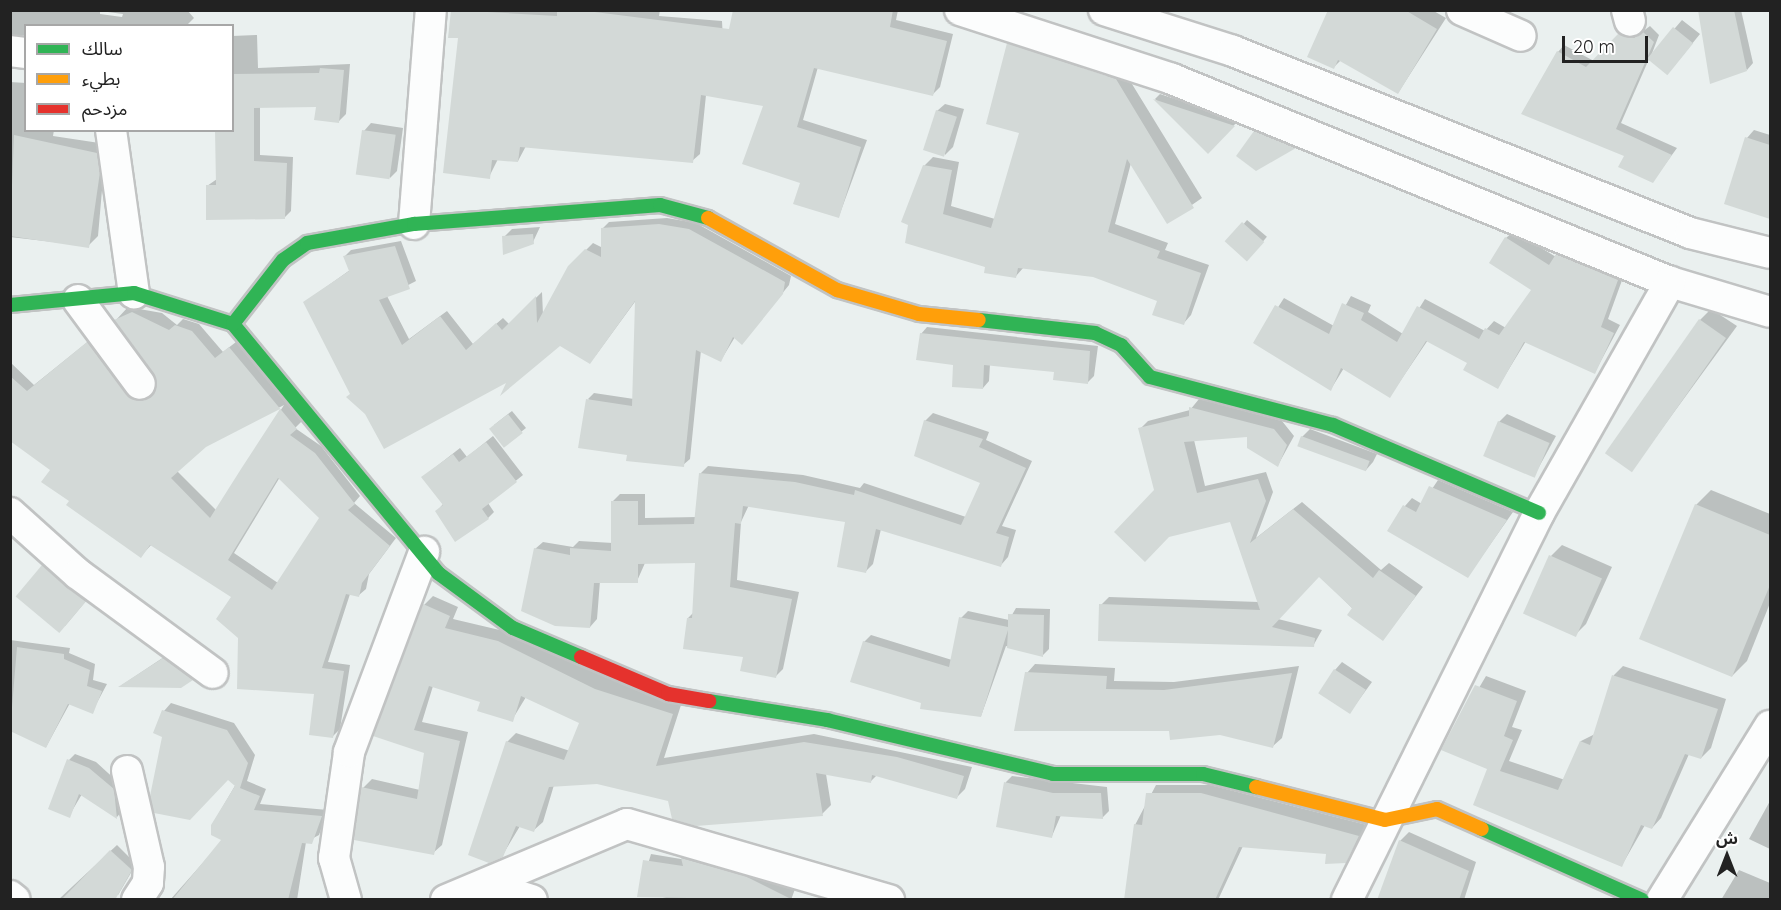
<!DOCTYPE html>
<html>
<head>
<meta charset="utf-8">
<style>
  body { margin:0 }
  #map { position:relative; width:1781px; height:910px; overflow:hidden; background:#eaf0ef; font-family:Quicksand,"Noto Sans Arabic",sans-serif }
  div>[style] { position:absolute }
  .shadow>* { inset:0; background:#0003; transform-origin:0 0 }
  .building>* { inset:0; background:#d3d9d7; transform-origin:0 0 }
  .roads { filter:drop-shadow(2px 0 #c1c3c3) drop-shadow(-2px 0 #c1c3c3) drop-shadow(0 2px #c1c3c3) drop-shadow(0 -2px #c1c3c3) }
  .street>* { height:30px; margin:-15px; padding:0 15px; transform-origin:15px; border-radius:15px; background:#fcfdfd }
  .fast>* { height:14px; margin:-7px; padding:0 7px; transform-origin:7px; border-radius:7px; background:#30b455 }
  .slow>* { height:14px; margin:-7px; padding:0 7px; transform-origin:7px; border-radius:7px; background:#ff9f0a }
  .jam>* { height:14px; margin:-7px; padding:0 7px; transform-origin:7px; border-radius:7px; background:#e5322d }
  span { translate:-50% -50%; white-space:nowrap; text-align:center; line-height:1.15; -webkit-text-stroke:4.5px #fff; paint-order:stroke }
  .frame { position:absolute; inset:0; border:12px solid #222; pointer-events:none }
  .legend { position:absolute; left:24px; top:24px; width:210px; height:108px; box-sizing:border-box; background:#fff; border:2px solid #a7a7a7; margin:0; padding:8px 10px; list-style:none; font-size:18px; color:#222 }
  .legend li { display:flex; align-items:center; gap:12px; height:30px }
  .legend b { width:30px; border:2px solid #a7a7a7 }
  .north { position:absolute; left:1697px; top:826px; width:60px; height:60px; -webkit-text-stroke:4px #fff; paint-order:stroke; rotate:0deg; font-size:16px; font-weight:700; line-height:24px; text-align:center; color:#222 }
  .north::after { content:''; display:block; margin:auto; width:21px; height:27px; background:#222; clip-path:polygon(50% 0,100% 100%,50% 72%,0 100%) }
  .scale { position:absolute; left:1562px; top:36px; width:86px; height:27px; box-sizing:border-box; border:3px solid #222; border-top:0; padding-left:8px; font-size:18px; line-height:21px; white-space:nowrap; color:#222; -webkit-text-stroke:4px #fff; paint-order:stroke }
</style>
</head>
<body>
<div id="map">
  <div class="shadow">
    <i style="clip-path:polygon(evenodd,10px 10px,187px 10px,194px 18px,186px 26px,26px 26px,26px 35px,10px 36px,10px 10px,100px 11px,123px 14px,122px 17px,100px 14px,100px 11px)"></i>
    <i style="clip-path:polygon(452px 10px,660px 10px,659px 16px,722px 21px,725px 78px,742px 10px,898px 10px,896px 20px,953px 34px,940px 87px,933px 94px,818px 67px,803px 120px,867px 140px,839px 216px,802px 182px,765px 104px,706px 95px,700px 154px,692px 161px,526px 146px,518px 161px,498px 159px,489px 177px)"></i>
    <i style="clip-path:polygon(1330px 10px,1432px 10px,1446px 18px,1398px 93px,1341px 60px,1334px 67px)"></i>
    <i style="clip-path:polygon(1701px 10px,1741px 10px,1753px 63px,1747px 70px)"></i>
    <i style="clip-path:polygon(1682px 20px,1700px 34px,1674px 66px,1649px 59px,1621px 123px,1677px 148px,1653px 181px,1626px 155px,1558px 52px,1564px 45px,1594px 61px,1626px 28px,1642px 32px,1650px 26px,1659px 35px,1651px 56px)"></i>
    <i style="clip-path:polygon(257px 35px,258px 68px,350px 64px,346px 114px,339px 121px,317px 106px,260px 107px,260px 155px,293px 157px,291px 211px,284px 218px,207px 186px,217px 179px,232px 130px,232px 36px)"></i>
    <i style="clip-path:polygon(1017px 36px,1085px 58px,1070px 112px,1116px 68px,1124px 71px,1202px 198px,1167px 222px,1131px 163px,1115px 224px,1168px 243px,1165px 250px,1209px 265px,1191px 315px,1183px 324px,1159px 300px,1093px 276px,1024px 267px,1016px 276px,907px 242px,924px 166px,933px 157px,959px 162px,951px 206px,995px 219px,1021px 132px,1008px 44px)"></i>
    <i style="clip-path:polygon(10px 82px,26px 83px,26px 130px,54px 130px,53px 136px,106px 144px,98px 236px,88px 246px,10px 237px)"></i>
    <i style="clip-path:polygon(1160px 94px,1239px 120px,1208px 152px,1155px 99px)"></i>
    <i style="clip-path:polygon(945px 104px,964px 109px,953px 147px,945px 155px,937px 111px)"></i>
    <i style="clip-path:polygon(371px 123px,403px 128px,397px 171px,390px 178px,364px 131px)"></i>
    <i style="clip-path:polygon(1263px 124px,1301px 140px,1257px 169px,1255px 132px)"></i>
    <i style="clip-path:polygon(1754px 130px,1770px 135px,1770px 216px,1726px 203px,1747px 138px)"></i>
    <i style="clip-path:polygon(667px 218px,696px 223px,791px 276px,789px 285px,748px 336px,735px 337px,721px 360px,701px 350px,690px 459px,683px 465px,588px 399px,594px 393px,634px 399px,637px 299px,596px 355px,560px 344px,510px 379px,366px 413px,305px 302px,350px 270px,345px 256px,351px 250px,401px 241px,416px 281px,387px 296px,409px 339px,447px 311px,473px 344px,503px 318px,509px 324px,542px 292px,543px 315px,569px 267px,593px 243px,603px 248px,602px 229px,609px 222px)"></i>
    <i style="left:1247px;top:220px;width:26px;height:30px;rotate:40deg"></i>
    <i style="clip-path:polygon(540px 227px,533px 242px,504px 237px,512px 229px)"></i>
    <i style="clip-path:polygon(1514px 231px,1556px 257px,1565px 248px,1625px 272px,1608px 319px,1620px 325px,1595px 372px,1526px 341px,1498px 387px,1469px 362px,1428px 340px,1390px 396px,1344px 368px,1331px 389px,1255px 343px,1284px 298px,1334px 326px,1351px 296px,1371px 305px,1368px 312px,1403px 334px,1425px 299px,1485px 331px,1494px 321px,1506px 328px,1533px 290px,1506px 238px)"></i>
    <i style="clip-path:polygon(evenodd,128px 307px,162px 313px,177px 325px,183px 319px,199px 324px,223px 352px,236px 342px,302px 421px,295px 428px,321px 446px,360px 496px,354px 503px,396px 538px,369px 574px,366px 589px,359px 595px,350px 594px,328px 662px,350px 665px,340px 729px,333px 736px,316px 693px,239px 638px,234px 596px,152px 544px,141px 556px,71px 501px,52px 470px,10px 438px,10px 362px,34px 385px,95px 336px,149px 395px,154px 393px,159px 381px,116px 320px,128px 307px,284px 405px,217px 511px,177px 471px,206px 446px,284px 405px,128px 307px,280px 477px,321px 518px,278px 583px,234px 553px,280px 477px)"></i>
    <i style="clip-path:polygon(1711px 309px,1737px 326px,1631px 471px,1700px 320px)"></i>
    <i style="clip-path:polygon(927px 327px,1098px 346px,1094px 376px,1088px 382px,1056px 370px,990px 364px,989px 381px,983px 388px,921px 334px)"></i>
    <i style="clip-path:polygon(1199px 399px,1282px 421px,1294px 436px,1278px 465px,1249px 435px,1194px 440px,1205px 486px,1266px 472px,1273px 492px,1256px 538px,1302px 502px,1381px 570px,1389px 563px,1423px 587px,1383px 639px,1319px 575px,1278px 619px,1322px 630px,1313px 646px,1101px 605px,1109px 597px,1259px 602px,1231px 521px,1155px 490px,1140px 429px,1148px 421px,1190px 410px)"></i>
    <i style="clip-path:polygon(512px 411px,526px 428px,504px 445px,494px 425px)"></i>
    <i style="clip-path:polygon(933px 413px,989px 432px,986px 440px,1032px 461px,1002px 526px,1016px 530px,1008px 557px,1001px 565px,881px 529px,873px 564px,866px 571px,847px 521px,749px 505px,741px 522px,737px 580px,799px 592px,783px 669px,775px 677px,688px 618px,693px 613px,697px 562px,645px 563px,637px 581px,600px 581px,597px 619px,590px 627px,535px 549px,543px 542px,573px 547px,579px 541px,613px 543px,613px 501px,620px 494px,645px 494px,645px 518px,697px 517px,700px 474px,708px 466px,803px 475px,860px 488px,864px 483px,966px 517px,982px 482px,925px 421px)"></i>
    <i style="clip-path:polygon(1507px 414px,1556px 436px,1534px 476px,1499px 422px)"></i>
    <i style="clip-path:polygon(1310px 429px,1377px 454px,1373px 462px,1366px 470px,1302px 437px)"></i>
    <i style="clip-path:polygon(493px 436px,523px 475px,488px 503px,494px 512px,488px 518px,437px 511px,443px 504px,423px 477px,460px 448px,467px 457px)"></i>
    <i style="clip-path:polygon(1438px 480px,1513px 512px,1468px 576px,1390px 530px,1405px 506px,1412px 498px,1422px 504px)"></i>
    <i style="clip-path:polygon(1711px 490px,1770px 514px,1770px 603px,1747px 661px,1732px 676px,1696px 505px)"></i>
    <i style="clip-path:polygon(1562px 545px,1612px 567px,1586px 624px,1575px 635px,1551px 556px)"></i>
    <i style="clip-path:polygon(49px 560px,91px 595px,65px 626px,21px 599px)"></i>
    <i style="clip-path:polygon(433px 596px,458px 607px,453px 619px,508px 632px,681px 705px,664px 758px,814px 734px,972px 767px,965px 789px,956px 798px,877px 775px,870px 782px,826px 774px,831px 805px,822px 814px,669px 800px,597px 783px,554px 785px,543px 822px,534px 830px,520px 826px,502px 856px,507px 742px,516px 733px,570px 751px,581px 722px,526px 697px,512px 720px,481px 701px,433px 686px,422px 722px,468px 732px,442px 845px,433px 853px,363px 788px,372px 779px,420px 790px,426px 752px,375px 735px,424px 605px)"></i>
    <i style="clip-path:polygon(1016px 608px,1050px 609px,1049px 649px,1043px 655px,1006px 646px,981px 716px,923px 702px,864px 642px,871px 635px,952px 660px,961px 618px,968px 611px,1009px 620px)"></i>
    <i style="clip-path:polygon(10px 640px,70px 648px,69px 653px,95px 664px,93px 680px,107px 684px,92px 712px,70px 703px,46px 747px,10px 730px)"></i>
    <i style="clip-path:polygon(170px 653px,198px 673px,180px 686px,122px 685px)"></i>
    <i style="clip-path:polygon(1342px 662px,1372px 682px,1350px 712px,1335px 670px)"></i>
    <i style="clip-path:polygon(1035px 664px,1115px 668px,1114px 681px,1174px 682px,1299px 666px,1282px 738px,1273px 746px,1220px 733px,1170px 730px,1027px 673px)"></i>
    <i style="clip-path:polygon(1623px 666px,1726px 699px,1711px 748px,1701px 758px,1689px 754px,1661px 818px,1652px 828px,1645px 825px,1622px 865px,1489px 768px,1443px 749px,1486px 676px,1526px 691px,1512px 727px,1522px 730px,1509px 761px,1565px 780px,1581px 741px,1595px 734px,1614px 675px)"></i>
    <i style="clip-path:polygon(171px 703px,234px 723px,255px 755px,247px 781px,266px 789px,260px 804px,328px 810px,319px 835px,306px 842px,297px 900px,170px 900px,224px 839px,212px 825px,236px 784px,164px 736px,164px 711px)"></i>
    <i style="clip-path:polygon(75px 754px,96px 762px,119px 783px,122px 811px,117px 817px,82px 794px,69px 816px,69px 760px)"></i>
    <i style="clip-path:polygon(1012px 776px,1107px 787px,1109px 811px,1102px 818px,1061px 815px,1052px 836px,997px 826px,1006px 782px)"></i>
    <i style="clip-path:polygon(1156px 785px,1210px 785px,1367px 825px,1345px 862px,1328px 852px,1243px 846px,1218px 900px,1125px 900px,1135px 825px)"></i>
    <i style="clip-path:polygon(1770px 801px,1770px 849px,1749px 839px)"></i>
    <i style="clip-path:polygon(1409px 832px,1476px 862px,1464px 900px,1379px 900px,1400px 841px)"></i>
    <i style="clip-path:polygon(117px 845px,136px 864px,118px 895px,58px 900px)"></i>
    <i style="clip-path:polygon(688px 852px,795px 889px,791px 900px,674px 900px,640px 891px,651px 854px,681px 859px)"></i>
    <i style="clip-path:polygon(1739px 870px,1770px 883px,1770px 900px,1721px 900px)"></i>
  </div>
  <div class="building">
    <i style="clip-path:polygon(451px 10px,557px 16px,557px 10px,579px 10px,729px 29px,733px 10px,893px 10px,890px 27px,947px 41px,933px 96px,814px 68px,797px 127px,861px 147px,839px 218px,793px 204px,800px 183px,742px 164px,763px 106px,701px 95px,693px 163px,520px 147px,518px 162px,492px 160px,490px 179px,443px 173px,458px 38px,448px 38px)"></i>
    <i style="clip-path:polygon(1328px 10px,1405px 10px,1437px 29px,1398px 94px,1338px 60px,1334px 69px,1307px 57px)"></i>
    <i style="clip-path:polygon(1698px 10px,1734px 10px,1747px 71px,1710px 84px)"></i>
    <i style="left:1673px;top:27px;width:26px;height:41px;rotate:39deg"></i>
    <i style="clip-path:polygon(1643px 32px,1654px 42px,1616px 129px,1672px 155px,1653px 183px,1618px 167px,1624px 156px,1521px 114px,1557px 51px,1586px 67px,1618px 34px,1634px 38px)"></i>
    <i style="clip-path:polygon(1007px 43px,1116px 79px,1194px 208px,1167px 224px,1127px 159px,1108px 232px,1160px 251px,1157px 258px,1201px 273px,1184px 325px,1152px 315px,1157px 301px,1093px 277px,1018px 268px,1016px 278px,984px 273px,985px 267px,905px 243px,908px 225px,901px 222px,923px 165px,952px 170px,943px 214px,991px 228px,1019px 133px,986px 124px)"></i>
    <i style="clip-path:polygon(320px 68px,344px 70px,339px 123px,314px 120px,316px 107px,254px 108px,254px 161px,287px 163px,285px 219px,206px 220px,206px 185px,216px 185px,215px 130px,232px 130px,232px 74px,319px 73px)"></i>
    <i style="clip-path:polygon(1153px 99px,1235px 126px,1208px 154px)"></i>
    <i style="left:936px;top:110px;width:22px;height:42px;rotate:18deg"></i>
    <i style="left:362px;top:130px;width:34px;height:45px;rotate:8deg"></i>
    <i style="clip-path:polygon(1254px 131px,1296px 148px,1256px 171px,1236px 156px)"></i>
    <i style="clip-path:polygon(14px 135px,97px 153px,100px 172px,89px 248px,10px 236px)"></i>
    <i style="clip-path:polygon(1745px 137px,1770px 145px,1770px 219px,1724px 204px)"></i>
    <i style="left:1242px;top:222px;width:30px;height:26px;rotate:42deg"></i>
    <i style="clip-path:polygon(659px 224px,689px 229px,785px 282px,783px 294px,742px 345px,733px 337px,721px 362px,696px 350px,684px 467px,626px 461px,627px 455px,578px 448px,586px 399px,632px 406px,635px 301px,590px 364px,560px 346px,500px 396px,506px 383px,384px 449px,365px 414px,346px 397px,350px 394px,303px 302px,349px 271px,343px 256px,395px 246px,410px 289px,379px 300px,402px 345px,440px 316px,466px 350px,496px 323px,502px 330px,536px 296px,537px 323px,568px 266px,585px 249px,601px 257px,601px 228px)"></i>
    <i style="clip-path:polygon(533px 234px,534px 244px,503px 255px,502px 236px)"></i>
    <i style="clip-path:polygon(1505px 237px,1549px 265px,1556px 254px,1618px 280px,1601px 327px,1614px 333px,1595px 374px,1524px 342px,1498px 389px,1463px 370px,1467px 363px,1426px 341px,1390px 398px,1341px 368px,1331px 391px,1253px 343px,1275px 305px,1329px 334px,1342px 303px,1364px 313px,1361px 320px,1397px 342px,1417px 306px,1479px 339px,1485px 328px,1499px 335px,1531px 290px,1489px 263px)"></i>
    <i style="clip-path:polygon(evenodd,132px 312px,169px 330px,175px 325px,192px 331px,215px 358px,229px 347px,297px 429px,290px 435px,315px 453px,355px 504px,348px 510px,390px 546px,362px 583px,359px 597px,346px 594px,322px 668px,344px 671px,333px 738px,309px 735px,314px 694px,237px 689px,238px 638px,216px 619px,231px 597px,150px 545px,141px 558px,66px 505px,69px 501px,41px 482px,50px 470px,10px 441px,10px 376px,27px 391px,87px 342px,127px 395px,141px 401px,151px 397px,154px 374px,114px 320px,132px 312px,280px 409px,241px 469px,210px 518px,171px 478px,206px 447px,280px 409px,132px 312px,278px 478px,319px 518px,272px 590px,228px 560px,278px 478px)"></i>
    <i style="left:1699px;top:319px;width:33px;height:164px;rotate:35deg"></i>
    <i style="clip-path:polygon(920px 333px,1090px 351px,1088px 384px,1053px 380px,1054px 372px,984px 365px,983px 389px,952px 387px,953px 365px,916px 360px)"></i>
    <i style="clip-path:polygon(1189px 407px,1274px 429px,1287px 445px,1278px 467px,1247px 448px,1247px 437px,1184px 442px,1197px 493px,1258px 479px,1266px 501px,1250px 543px,1293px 509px,1373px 578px,1379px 570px,1416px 596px,1383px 641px,1347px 615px,1352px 608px,1319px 577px,1272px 627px,1315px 638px,1314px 647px,1098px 641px,1099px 604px,1260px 610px,1230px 522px,1169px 537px,1145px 562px,1114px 532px,1154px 490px,1138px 428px,1189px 416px)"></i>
    <i style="left:508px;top:414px;width:24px;height:24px;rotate:52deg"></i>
    <i style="clip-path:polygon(924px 420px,983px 439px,979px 447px,1026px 468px,996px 533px,1009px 537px,1001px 567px,876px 529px,866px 573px,837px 567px,845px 522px,743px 506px,741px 524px,735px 523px,730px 587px,792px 599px,776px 678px,740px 671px,743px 657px,683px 649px,687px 618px,692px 618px,695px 563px,638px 564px,638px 583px,594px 583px,590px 628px,555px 626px,521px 611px,534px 548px,570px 555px,570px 548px,611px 551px,611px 501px,638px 501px,638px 525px,694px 524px,699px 473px,795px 482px,854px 495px,855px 490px,961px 525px,980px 483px,914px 456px)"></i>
    <i style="left:1498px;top:421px;width:56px;height:38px;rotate:23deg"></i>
    <i style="left:1301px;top:436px;width:73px;height:11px;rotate:20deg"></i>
    <i style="clip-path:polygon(486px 442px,517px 482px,482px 509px,489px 519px,455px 542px,435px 511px,443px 505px,421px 477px,453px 454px,459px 462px)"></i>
    <i style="clip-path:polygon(1429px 486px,1507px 520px,1468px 578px,1387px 531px,1403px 505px,1416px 512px)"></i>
    <i style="clip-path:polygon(1695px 504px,1770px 535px,1770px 585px,1732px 677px,1639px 639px)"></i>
    <i style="left:1549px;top:555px;width:58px;height:64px;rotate:24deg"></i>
    <i style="left:42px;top:565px;width:57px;height:41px;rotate:40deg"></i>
    <i style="clip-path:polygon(423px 604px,450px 616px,445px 628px,498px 641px,595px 689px,673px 714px,656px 766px,804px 742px,897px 757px,964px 776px,957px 799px,872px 775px,871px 783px,816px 773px,823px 816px,696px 826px,672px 819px,668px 801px,597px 784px,549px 787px,534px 832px,516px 826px,503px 857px,489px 863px,468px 855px,506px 741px,564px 760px,579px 723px,521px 696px,513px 722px,477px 711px,480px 702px,429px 686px,414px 730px,460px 741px,434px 855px,354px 840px,361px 787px,417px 799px,424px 753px,373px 736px)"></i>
    <i style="clip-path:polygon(1008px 614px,1044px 615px,1043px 657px,1007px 648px,1008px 630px,981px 717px,920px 709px,921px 703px,850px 682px,863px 641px,949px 667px,959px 617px,1008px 627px)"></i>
    <i style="clip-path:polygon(17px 647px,64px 654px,64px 659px,90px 670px,87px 686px,102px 691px,93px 714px,68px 704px,46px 748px,10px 731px)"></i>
    <i style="clip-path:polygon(163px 658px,193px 680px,181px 688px,118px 687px)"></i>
    <i style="left:1334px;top:669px;width:38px;height:29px;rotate:33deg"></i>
    <i style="clip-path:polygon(1025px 672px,1107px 676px,1106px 689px,1164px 690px,1292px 673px,1273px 748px,1220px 735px,1170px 740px,1169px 731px,1014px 731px)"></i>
    <i style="clip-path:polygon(1612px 675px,1718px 709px,1701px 759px,1685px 754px,1652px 829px,1641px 825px,1622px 867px,1473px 805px,1487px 769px,1441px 750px,1475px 685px,1517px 701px,1504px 736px,1513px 740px,1500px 771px,1558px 790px,1580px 741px,1590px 745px)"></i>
    <i style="clip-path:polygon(162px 710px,227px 730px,248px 763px,240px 788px,260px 796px,254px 810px,322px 816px,312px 844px,302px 843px,288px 900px,172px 900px,221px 840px,211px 835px,211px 825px,235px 786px,228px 780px,190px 820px,154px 813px,150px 796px,162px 737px,153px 733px)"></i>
    <i style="clip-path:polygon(67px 759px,89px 768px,114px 789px,117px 819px,79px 794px,70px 818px,48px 809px)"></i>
    <i style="clip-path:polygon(1004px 782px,1053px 793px,1101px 793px,1103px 819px,1056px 816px,1052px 838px,996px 827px)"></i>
    <i style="clip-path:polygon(1146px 793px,1201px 793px,1359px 836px,1346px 863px,1325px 864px,1326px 854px,1239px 847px,1215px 900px,1124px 900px,1134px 824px,1142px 825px)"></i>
    <i style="clip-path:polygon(1399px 840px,1469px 871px,1459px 900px,1377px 900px)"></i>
    <i style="clip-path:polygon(110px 850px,132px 870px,115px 900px,61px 900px)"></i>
    <i style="clip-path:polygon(681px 858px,745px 876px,793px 900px,637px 897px,643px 860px,683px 866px)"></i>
  </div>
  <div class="roads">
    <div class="street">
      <i style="left:960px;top:10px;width:223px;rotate:18deg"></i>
      <i style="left:1172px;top:79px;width:538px;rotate:22.18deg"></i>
      <i style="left:1670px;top:282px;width:104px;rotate:16.7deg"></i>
      <i style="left:1104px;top:10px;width:135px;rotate:17.6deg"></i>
      <i style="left:1233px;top:51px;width:492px;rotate:21.7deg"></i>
      <i style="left:1690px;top:233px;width:82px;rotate:14deg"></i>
      <i style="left:1462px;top:10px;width:64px;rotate:23.8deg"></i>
      <i style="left:1627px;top:10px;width:11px;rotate:75deg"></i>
      <i style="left:10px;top:51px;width:16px;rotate:7deg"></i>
      <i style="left:111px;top:130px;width:165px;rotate:82deg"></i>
      <i style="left:414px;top:224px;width:215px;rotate:-85.5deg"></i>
      <i style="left:78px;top:300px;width:104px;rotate:53.6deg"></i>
      <i style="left:10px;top:513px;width:91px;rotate:41.9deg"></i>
      <i style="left:78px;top:574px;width:167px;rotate:36.3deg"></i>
      <i style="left:127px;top:771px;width:98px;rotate:77.1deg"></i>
      <i style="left:149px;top:867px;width:16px;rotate:94deg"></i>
      <i style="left:148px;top:883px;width:20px;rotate:123deg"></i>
      <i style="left:484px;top:885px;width:50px;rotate:17.4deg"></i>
      <i style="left:10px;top:896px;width:6px;rotate:39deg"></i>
      <i style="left:346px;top:900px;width:44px;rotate:-105.9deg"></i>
      <i style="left:334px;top:858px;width:107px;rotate:-81.9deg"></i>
      <i style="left:349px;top:752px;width:214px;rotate:-69.4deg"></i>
      <i style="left:446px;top:900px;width:196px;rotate:-22.8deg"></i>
      <i style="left:627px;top:824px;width:273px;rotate:16.2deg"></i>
      <i style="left:1347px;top:900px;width:432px;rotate:-63.6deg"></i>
      <i style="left:1539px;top:513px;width:266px;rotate:-60.4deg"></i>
      <i style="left:1662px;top:900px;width:205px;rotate:-58.2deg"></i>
    </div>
    <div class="fast">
      <i style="left:10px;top:305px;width:125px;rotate:-5.5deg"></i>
      <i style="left:134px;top:293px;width:104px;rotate:17.4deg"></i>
      <i style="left:233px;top:324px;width:323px;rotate:50.5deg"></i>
      <i style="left:438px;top:573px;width:93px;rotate:36.3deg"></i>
      <i style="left:513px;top:628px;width:74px;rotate:23.1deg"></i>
      <i style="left:979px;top:320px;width:117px;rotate:6.4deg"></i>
      <i style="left:1095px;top:333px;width:29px;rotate:25deg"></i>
      <i style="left:1121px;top:345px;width:43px;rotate:47.8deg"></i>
      <i style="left:1150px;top:377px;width:189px;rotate:14.7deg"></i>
      <i style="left:1333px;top:425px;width:224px;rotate:23.1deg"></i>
      <i style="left:233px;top:324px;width:81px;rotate:-52deg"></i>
      <i style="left:283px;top:260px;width:29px;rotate:-35deg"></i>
      <i style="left:307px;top:243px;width:109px;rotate:-10.1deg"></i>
      <i style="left:414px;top:224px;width:247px;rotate:-4.4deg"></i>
      <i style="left:660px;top:205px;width:50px;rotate:15.2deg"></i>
      <i style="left:709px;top:701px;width:120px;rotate:9.1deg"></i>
      <i style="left:827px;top:720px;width:232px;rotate:13.4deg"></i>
      <i style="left:1053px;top:774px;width:150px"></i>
      <i style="left:1203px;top:774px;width:55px;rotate:13.8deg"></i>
      <i style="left:1482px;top:829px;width:175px;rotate:23.9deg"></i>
    </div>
    <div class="slow">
      <i style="left:708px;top:218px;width:148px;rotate:29.2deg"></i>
      <i style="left:837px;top:290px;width:85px;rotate:16.3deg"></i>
      <i style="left:919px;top:314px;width:60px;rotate:5.7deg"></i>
      <i style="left:1256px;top:787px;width:133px;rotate:14.3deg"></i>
      <i style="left:1385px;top:820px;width:53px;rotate:-11.9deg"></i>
      <i style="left:1437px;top:809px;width:49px;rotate:24deg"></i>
    </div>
    <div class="jam">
      <i style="left:581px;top:657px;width:95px;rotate:23deg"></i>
      <i style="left:668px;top:694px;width:42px;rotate:9.7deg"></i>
    </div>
  </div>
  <div class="frame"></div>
  <ul class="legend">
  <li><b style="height:8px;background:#30b455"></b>سالك</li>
  <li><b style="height:8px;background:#ff9f0a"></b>بطيء</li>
  <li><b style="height:8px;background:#e5322d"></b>مزدحم</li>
  </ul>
  <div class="north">ش</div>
  <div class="scale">20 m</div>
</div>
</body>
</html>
